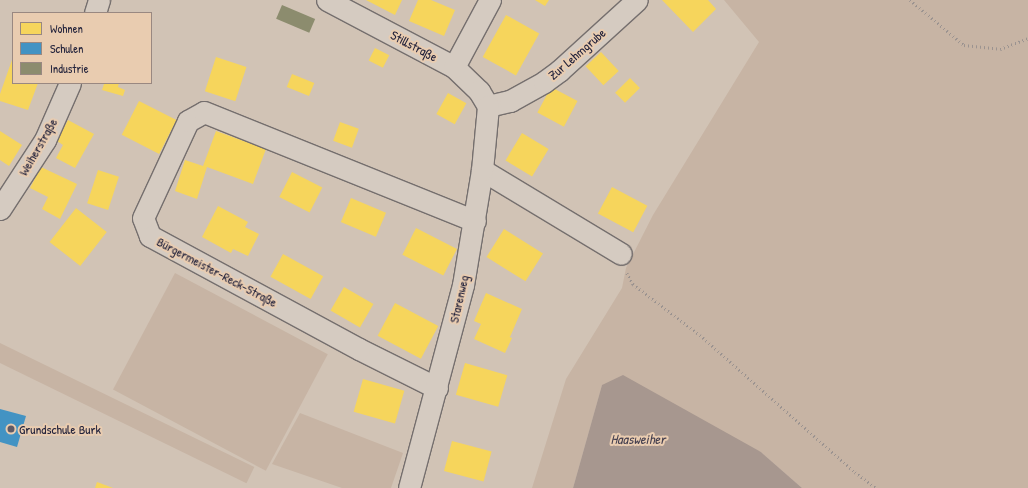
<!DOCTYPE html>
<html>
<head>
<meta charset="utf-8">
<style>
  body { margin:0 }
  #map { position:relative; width:1028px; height:488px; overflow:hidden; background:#d1c3b5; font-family:"Patrick Hand",sans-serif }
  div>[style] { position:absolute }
  .green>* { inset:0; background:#c7b4a4; transform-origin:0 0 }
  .water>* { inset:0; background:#a7978f }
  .homes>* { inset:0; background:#f6d55c; transform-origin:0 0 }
  .schools>* { inset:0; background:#4393c3 }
  .industry>* { inset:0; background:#8c8c6e; transform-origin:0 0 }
  .path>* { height:2.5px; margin-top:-1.25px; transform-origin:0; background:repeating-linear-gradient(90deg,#9b9390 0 1px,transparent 0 4px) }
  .roads { filter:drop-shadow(1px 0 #756f6e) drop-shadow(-1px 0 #756f6e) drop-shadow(0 1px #756f6e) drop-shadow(0 -1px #756f6e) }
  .minor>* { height:21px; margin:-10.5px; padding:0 10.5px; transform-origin:10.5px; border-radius:10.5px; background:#d5cbc1 }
  .dots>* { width:11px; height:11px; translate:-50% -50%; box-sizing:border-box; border:2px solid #e9ccb0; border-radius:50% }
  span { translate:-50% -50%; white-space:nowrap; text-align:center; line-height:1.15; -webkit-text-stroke:4px #e9ccb0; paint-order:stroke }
  .street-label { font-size:13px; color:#22223b }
  .poi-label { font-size:13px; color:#22223b }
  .left { translate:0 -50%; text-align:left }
  .water-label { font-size:14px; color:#443f4f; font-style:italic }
  .legend { position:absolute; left:12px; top:12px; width:140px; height:72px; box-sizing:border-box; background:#e9ccb0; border:1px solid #998881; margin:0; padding:5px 7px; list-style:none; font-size:12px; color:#22223b }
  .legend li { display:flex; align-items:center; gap:8px; height:20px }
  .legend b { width:20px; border:1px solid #998881 }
</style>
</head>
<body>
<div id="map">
  <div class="green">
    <i style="clip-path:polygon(724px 0,1028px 0,1028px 488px,802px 488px,761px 452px,602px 385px,573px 488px,532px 488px,566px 379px,622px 288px,626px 268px,653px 215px,759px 42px)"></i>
    <i style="left:175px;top:273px;width:173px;height:132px;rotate:28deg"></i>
    <i style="left:0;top:343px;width:283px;height:18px;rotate:26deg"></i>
    <i style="clip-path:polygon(300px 413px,403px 453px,391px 488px,342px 488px,272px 464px)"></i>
  </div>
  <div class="water">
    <i style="clip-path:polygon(623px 375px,761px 452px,802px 488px,573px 488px,602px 385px)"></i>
  </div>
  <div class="homes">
    <i style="clip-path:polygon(366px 0,402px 0,395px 15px)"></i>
    <i style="clip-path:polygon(418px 0,431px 0,455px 10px,444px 36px,409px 21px)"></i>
    <i style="clip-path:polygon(535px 0,549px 0,545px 6px)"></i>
    <i style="clip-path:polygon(662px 0,708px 0,716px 9px,693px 32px)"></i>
    <i style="left:506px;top:15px;width:38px;height:48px;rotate:29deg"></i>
    <i style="left:375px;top:48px;width:16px;height:14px;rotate:27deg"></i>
    <i style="left:601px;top:52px;width:26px;height:21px;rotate:47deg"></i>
    <i style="clip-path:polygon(13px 57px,13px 83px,38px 83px,28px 110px,0 101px,0 94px)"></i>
    <i style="left:216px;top:57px;width:32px;height:36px;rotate:18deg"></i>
    <i style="left:292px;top:74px;width:24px;height:14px;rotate:22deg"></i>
    <i style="left:630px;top:78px;width:14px;height:21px;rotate:45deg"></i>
    <i style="clip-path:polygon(101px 83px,119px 83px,118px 87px,125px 90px,123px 96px,102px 90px,104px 84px)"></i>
    <i style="left:551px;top:87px;width:30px;height:29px;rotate:28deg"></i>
    <i style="left:448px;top:93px;width:21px;height:24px;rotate:29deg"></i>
    <i style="left:139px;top:101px;width:42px;height:38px;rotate:27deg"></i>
    <i style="clip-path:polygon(68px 120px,94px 134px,75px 168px,56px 158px,63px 145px,57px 141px)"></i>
    <i style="left:340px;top:122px;width:20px;height:20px;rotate:20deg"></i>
    <i style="clip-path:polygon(0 131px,22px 145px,9px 166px,0 160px)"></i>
    <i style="clip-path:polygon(216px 131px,266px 149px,253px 184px,207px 167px,197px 199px,175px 191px,185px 160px,203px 166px)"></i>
    <i style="left:522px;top:133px;width:31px;height:32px;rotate:31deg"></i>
    <i style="clip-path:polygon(41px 167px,77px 184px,60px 219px,42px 209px,48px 197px,30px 188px)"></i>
    <i style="left:98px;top:170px;width:22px;height:35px;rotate:18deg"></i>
    <i style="left:292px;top:172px;width:34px;height:28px;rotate:27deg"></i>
    <i style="left:612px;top:187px;width:40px;height:30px;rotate:28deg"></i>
    <i style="left:351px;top:198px;width:38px;height:26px;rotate:23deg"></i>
    <i style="clip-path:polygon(218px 206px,248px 222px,245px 227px,259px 234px,248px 256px,233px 249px,231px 253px,202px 237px)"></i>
    <i style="left:76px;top:208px;width:39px;height:43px;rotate:38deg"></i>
    <i style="left:416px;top:228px;width:46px;height:30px;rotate:27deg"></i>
    <i style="left:504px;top:229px;width:46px;height:33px;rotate:32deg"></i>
    <i style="left:283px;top:254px;width:46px;height:26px;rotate:29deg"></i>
    <i style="left:344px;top:287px;width:34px;height:27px;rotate:30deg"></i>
    <i style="clip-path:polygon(486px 293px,522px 309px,510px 337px,485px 326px,512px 338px,505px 353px,474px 339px,481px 324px,474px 321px)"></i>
    <i style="left:395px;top:303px;width:49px;height:37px;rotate:28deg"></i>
    <i style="left:465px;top:363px;width:44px;height:33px;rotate:16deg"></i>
    <i style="left:363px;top:379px;width:43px;height:34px;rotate:16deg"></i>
    <i style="left:452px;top:441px;width:41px;height:31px;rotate:15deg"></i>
    <i style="clip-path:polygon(97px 482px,113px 488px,95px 488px)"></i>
  </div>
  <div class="schools">
    <i style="clip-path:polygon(0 409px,26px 416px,17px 447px,0 442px)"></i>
  </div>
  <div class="industry">
    <i style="left:282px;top:5px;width:36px;height:15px;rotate:23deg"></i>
  </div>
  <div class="path">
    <i style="left:910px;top:0;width:70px;rotate:39.8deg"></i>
    <i style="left:964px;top:45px;width:36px;rotate:6deg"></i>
    <i style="left:1000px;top:49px;width:30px;rotate:-21deg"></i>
    <i style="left:627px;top:273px;width:13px;rotate:61deg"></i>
    <i style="left:633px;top:284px;width:84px;rotate:37.3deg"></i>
    <i style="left:700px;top:335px;width:207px;rotate:41.5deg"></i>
    <i style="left:855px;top:472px;width:26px;rotate:37deg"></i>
  </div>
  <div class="roads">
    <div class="minor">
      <i style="left:327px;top:0;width:144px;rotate:27.8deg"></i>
      <i style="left:454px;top:67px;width:35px;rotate:44deg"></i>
      <i style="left:479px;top:91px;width:17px;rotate:59deg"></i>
      <i style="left:95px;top:13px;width:14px;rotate:-73deg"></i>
      <i style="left:454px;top:67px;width:76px;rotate:-61.8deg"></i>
      <i style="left:488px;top:106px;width:23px;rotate:-13deg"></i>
      <i style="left:510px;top:101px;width:39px;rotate:-29deg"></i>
      <i style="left:544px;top:82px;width:19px;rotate:-36deg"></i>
      <i style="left:559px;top:71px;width:105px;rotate:-42.3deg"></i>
      <i style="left:482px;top:170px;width:162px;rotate:31.1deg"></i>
      <i style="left:0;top:209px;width:82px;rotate:-56.9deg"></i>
      <i style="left:45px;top:140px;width:62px;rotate:-66.3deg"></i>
      <i style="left:437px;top:388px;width:87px;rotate:-153.4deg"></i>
      <i style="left:359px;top:349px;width:238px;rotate:-151.6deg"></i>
      <i style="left:150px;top:236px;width:19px;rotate:-111deg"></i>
      <i style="left:143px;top:218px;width:107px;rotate:-65.1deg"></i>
      <i style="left:188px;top:121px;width:18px;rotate:-29deg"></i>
      <i style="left:204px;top:112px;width:292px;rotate:21.9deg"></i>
      <i style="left:409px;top:488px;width:210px;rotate:-75.1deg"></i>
      <i style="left:463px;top:285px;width:117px;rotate:-80.6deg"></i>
      <i style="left:482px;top:170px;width:64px;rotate:-84.6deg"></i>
    </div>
  </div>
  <div class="dots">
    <i style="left:11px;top:429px;background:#5f5a66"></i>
  </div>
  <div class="street-label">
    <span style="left:414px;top:46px;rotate:28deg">Stillstraße</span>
    <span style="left:577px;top:54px;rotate:-41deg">Zur Lehmgrube</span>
    <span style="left:38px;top:147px;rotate:-60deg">Weiherstraße</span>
    <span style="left:217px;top:272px;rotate:28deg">Bürgermeister-Reck-Straße</span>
    <span style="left:459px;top:299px;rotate:-77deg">Starenweg</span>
  </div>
  <div class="poi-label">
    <span class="left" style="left:19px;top:429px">Grundschule Burk</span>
  </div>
  <div class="water-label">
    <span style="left:638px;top:439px">Haasweiher</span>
  </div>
  <ul class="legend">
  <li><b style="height:11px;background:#f6d55c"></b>Wohnen</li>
  <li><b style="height:11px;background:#4393c3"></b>Schulen</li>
  <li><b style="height:11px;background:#8c8c6e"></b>Industrie</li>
  </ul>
</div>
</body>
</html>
